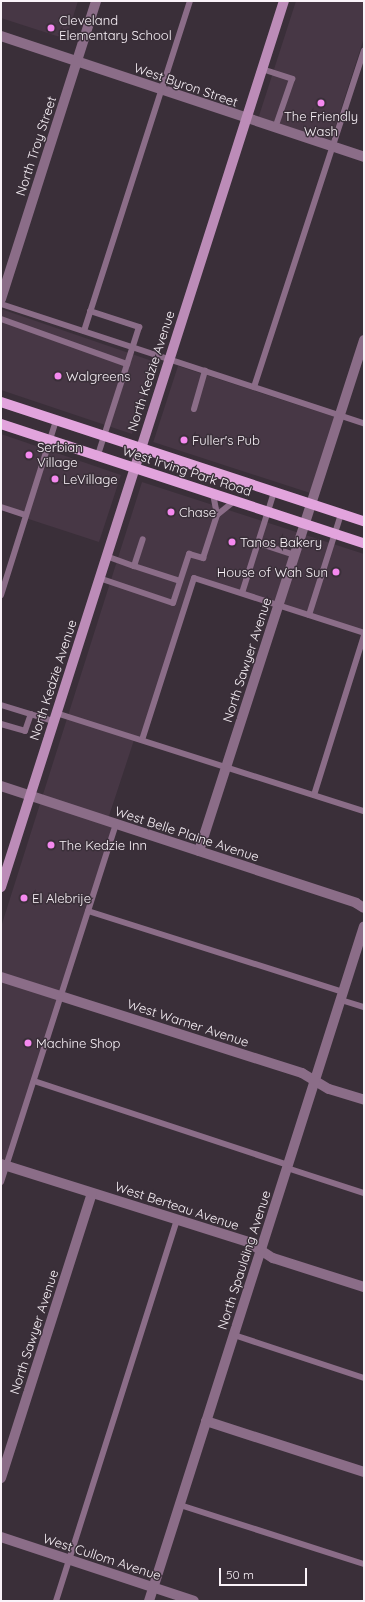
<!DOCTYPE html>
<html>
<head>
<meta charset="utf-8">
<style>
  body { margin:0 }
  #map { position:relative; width:365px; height:1602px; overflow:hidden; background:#3a2f39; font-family:Quicksand,sans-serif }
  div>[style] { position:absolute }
  .built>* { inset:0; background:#473745; transform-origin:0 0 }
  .lane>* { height:6px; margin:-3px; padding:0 3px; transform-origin:3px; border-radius:3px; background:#8b6d88 }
  .street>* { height:10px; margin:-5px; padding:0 5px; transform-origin:5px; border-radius:5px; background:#8b6d88 }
  .secondary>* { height:10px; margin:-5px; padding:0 5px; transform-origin:5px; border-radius:5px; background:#bc8cb8 }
  .primary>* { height:10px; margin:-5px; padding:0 5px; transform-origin:5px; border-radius:5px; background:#e2a4dd }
  .dots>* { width:11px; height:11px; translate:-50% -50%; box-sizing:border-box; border:2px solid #3a2f39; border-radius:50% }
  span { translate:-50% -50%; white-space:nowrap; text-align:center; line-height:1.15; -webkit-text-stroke:3px #3a2f39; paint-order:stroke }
  .poi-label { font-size:13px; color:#faf3f9 }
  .left { translate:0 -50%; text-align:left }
  .right { translate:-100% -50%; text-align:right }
  .street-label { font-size:13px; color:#faf3f9 }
  .frame { position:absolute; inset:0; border:2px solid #faf3f9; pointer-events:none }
  .scale { position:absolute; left:219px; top:1568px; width:88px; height:18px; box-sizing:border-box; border:2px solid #faf3f9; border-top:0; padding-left:5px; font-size:12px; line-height:14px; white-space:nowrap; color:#faf3f9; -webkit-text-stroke:3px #3a2f39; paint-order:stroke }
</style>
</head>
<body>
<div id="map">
  <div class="built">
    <i style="clip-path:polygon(1px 1px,78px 1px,66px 39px,1px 18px)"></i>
    <i style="clip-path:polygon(296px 1px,364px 1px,364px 38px,330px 143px,258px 119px)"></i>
    <i style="clip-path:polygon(1px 309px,155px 362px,132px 434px,1px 390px)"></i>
    <i style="left:178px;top:366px;width:165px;height:80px;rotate:18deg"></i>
    <i style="clip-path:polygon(1px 434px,121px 475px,99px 542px,1px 510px)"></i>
    <i style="clip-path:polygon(142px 482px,364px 554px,364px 633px,194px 580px,141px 739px,135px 737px,107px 822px,113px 825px,1px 1178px,1px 927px)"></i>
  </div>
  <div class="lane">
    <i style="left:262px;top:69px;width:32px;rotate:18deg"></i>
    <i style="left:292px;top:79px;width:52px;rotate:109.1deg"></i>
    <i style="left:1px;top:304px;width:382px;rotate:18.2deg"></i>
    <i style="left:90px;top:311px;width:52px;rotate:18.1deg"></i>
    <i style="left:139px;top:327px;width:134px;rotate:107.8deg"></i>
    <i style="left:1px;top:319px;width:134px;rotate:19.7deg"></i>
    <i style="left:84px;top:331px;width:347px;rotate:-72.2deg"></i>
    <i style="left:254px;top:387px;width:354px;rotate:-71.9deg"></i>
    <i style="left:194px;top:409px;width:40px;rotate:-74deg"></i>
    <i style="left:213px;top:494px;width:21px;rotate:79deg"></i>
    <i style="left:217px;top:515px;width:22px;rotate:-39deg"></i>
    <i style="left:1px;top:507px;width:26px;rotate:18deg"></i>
    <i style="left:258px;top:543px;width:39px;rotate:18deg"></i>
    <i style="left:106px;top:556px;width:30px;rotate:20deg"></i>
    <i style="left:134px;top:566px;width:28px;rotate:-72deg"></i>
    <i style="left:134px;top:566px;width:48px;rotate:18.1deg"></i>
    <i style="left:99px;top:578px;width:78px;rotate:18.7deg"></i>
    <i style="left:173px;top:603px;width:52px;rotate:-71.9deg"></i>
    <i style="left:189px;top:554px;width:15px;rotate:16deg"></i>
    <i style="left:203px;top:558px;width:45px;rotate:-72deg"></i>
    <i style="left:242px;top:593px;width:106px;rotate:-72.4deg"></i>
    <i style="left:1px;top:595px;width:182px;rotate:-72.5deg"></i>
    <i style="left:309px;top:615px;width:106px;rotate:-72.4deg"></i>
    <i style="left:1px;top:705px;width:54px;rotate:17.1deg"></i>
    <i style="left:56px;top:713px;width:323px;rotate:17.7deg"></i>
    <i style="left:1px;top:724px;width:25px;rotate:16deg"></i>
    <i style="left:25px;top:731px;width:18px;rotate:-71deg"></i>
    <i style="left:142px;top:740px;width:170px;rotate:-72.2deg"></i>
    <i style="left:194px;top:578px;width:179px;rotate:17.9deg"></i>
    <i style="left:314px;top:795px;width:168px;rotate:-72.6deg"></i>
    <i style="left:88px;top:911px;width:268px;rotate:17.6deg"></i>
    <i style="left:341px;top:1000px;width:24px;rotate:17deg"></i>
    <i style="left:34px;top:1081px;width:268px;rotate:18.3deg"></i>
    <i style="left:287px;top:1168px;width:81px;rotate:18deg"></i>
    <i style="left:1px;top:1182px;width:376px;rotate:-72.2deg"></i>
    <i style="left:234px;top:1335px;width:137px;rotate:18.3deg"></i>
    <i style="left:180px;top:1505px;width:193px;rotate:17.8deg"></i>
    <i style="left:56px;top:1601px;width:400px;rotate:-72.4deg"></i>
  </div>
  <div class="street">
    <i style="left:1px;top:36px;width:383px;rotate:18.4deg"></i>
    <i style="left:1px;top:299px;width:313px;rotate:-72.3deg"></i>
    <i style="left:1px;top:786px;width:374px;rotate:18.2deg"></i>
    <i style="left:356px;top:903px;width:9px;rotate:32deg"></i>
    <i style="left:199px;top:851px;width:537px;rotate:-72.1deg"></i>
    <i style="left:1px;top:977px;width:316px;rotate:17.7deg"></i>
    <i style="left:302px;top:1073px;width:31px;rotate:31deg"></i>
    <i style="left:329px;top:1089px;width:37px;rotate:17deg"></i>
    <i style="left:1px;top:1164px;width:259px;rotate:17.5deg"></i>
    <i style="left:248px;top:1242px;width:30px;rotate:33deg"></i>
    <i style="left:273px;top:1258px;width:96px;rotate:17.7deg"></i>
    <i style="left:206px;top:1421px;width:166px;rotate:17.9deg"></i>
    <i style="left:1px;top:1478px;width:299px;rotate:-72.3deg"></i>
    <i style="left:1px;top:1537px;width:203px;rotate:18.3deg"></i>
    <i style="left:149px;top:1601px;width:708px;rotate:-72.33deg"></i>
  </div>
  <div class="secondary">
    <i style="left:1px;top:887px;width:930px;rotate:-72.29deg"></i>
  </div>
  <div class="primary">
    <i style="left:1px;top:402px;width:382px;rotate:18.2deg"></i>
    <i style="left:1px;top:424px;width:382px;rotate:18.2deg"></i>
  </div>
  <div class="dots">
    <i style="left:51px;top:28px;background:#f589ef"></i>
    <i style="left:321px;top:103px;background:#f589ef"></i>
    <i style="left:58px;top:376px;background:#f589ef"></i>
    <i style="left:184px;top:440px;background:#f589ef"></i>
    <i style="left:29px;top:455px;background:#f589ef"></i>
    <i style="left:55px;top:479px;background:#f589ef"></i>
    <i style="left:171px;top:512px;background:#f589ef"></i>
    <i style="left:232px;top:542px;background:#f589ef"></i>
    <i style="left:336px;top:572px;background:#f589ef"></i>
    <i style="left:51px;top:845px;background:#f589ef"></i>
    <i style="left:24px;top:898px;background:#f589ef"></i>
    <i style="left:28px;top:1043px;background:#f589ef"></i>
  </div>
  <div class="poi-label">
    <span class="left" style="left:59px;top:28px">Cleveland<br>Elementary School</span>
    <span style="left:321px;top:124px">The Friendly<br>Wash</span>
    <span class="left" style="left:66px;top:376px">Walgreens</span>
    <span class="left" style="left:192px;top:440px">Fuller's Pub</span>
    <span class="left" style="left:37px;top:455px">Serbian<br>Village</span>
    <span class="left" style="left:63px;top:479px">LeVillage</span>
    <span class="left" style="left:179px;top:512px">Chase</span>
    <span class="left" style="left:240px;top:542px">Tanos Bakery</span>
    <span class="right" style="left:328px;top:572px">House of Wah Sun</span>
    <span class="left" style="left:59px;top:845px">The Kedzie Inn</span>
    <span class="left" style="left:32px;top:898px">El Alebrije</span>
    <span class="left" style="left:36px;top:1043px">Machine Shop</span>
  </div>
  <div class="street-label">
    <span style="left:186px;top:85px;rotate:19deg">West Byron Street</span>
    <span style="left:36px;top:146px;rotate:-72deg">North Troy Street</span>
    <span style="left:151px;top:371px;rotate:-72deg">North Kedzie Avenue</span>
    <span style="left:187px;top:471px;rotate:18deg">West Irving Park Road</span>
    <span style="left:247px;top:660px;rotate:-72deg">North Sawyer Avenue</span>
    <span style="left:53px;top:680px;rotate:-72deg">North Kedzie Avenue</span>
    <span style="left:187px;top:834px;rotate:18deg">West Belle Plaine Avenue</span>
    <span style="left:188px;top:1023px;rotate:18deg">West Warner Avenue</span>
    <span style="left:177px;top:1206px;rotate:18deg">West Berteau Avenue</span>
    <span style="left:244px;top:1260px;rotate:-72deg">North Spaulding Avenue</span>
    <span style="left:34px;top:1332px;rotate:-72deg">North Sawyer Avenue</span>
    <span style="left:102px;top:1557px;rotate:18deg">West Cullom Avenue</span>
  </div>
  <div class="frame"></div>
  <div class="scale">50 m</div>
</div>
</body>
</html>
